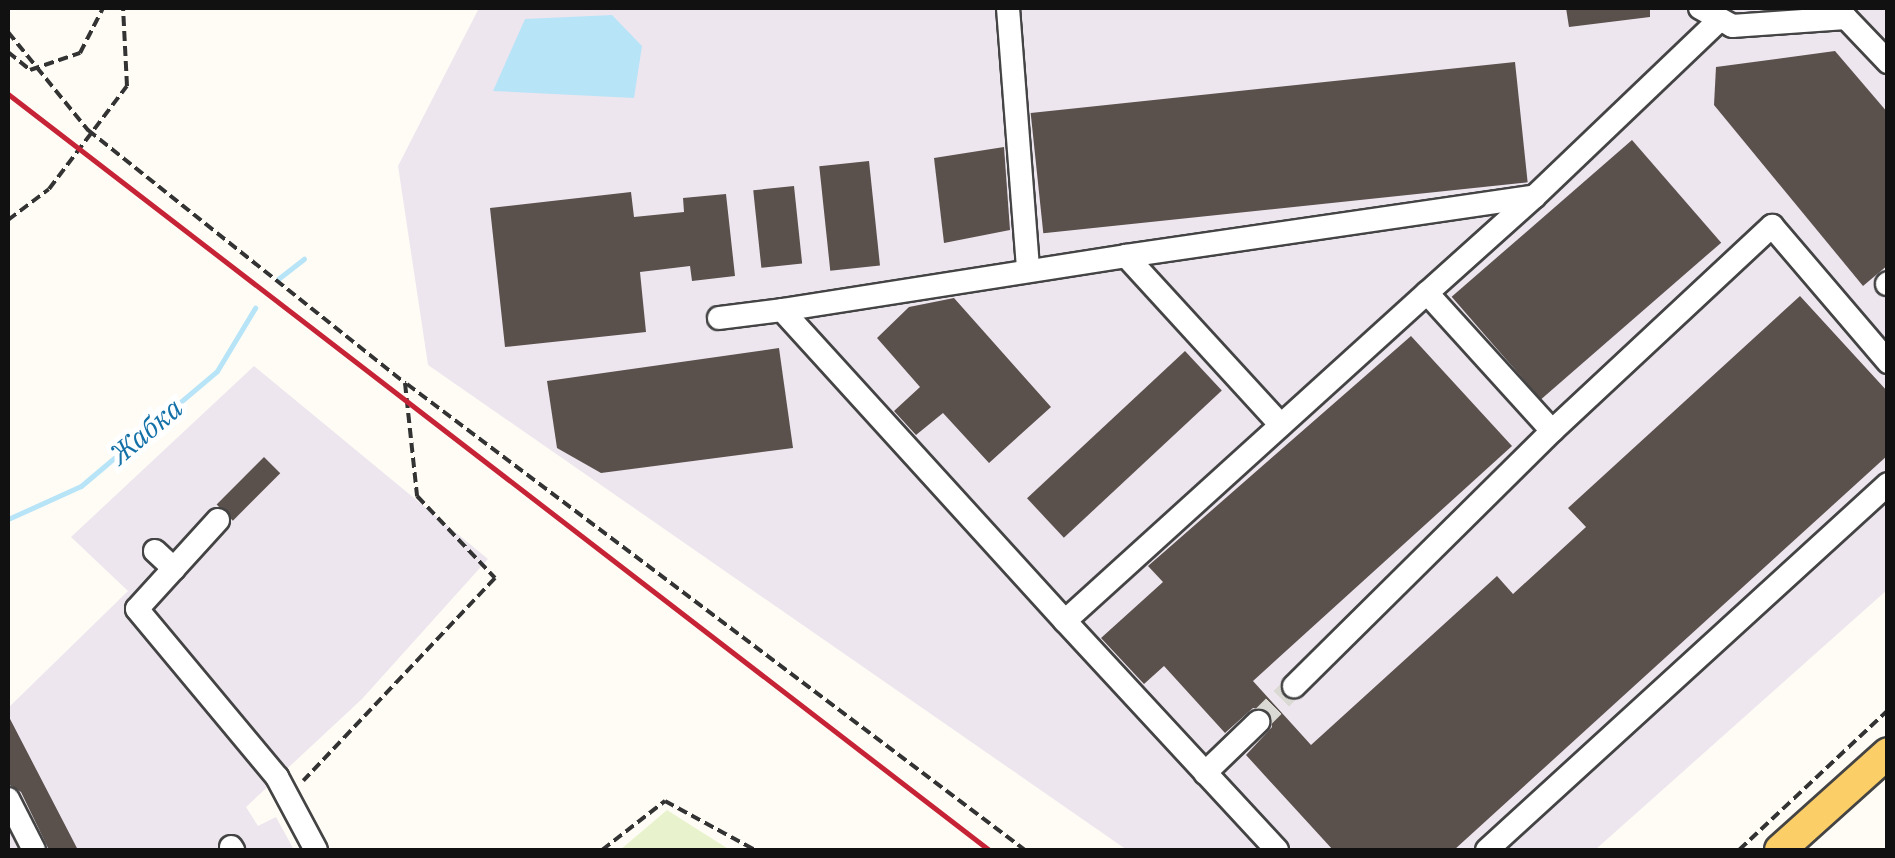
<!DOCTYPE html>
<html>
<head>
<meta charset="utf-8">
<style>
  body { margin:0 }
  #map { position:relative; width:1895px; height:858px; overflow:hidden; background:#fffcf5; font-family:"IBM Plex Serif",serif }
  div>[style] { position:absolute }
  .industrial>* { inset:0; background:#ede6ef }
  .pitch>* { inset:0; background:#e8f3ce }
  .water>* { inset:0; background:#b8e4f8 }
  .stream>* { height:5px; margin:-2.5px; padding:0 2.5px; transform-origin:2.5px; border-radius:2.5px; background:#b8e4f8 }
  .building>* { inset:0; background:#5a514d; transform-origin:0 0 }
  .minor-tunnel>* { height:22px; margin-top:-11px; transform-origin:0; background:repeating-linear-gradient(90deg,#dbd9d3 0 22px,transparent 0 33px) }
  .path>* { height:4px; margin-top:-2px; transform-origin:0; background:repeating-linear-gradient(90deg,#333 0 10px,transparent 0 15px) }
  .roads { filter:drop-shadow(2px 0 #444) drop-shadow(-2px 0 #444) drop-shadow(0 2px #444) drop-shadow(0 -2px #444) }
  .minor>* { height:22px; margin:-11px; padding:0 11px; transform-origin:11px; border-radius:11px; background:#fff }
  .major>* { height:30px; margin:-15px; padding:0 15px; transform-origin:15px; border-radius:15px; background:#fcce68 }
  .rail>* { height:5px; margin:-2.5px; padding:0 2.5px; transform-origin:2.5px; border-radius:2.5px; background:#c72336 }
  span { translate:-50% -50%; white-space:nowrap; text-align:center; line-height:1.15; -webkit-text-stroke:10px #fff; paint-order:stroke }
  .water-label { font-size:28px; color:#1471a8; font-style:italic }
  .frame { position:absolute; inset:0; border:10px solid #111; pointer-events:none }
</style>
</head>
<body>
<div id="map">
  <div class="industrial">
    <i style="clip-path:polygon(479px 8px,1887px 8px,1887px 590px,1595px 850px,1127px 850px,428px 365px,398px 166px)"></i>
    <i style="clip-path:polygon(254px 366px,488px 559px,362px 699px,246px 807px,258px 826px,276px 817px,294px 850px,8px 850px,8px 708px,128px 591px,71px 537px)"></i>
  </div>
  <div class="pitch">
    <i style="clip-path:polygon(667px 810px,730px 850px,620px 850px)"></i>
  </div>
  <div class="water">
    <i style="clip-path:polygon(612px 15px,642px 46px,634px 98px,493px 91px,525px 19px)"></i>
  </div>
  <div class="stream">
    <i style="left:278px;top:279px;width:33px;rotate:-38deg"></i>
    <i style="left:8px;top:519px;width:80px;rotate:-24.3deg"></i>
    <i style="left:81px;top:486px;width:178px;rotate:-40.2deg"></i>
    <i style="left:217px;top:371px;width:74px;rotate:-58.9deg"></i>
  </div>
  <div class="building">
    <i style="clip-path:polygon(1566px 8px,1650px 8px,1650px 17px,1569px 27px)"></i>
    <i style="clip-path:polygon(1835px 51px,1888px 113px,1888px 265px,1863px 286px,1714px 105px,1716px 67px)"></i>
    <i style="left:1515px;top:62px;width:121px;height:487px;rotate:84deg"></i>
    <i style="left:1632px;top:140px;width:136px;height:239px;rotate:49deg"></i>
    <i style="clip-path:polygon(1004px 147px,1010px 230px,944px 243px,934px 158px)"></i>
    <i style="left:869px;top:161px;width:105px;height:50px;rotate:84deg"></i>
    <i style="left:794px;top:186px;width:78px;height:41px;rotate:84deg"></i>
    <i style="clip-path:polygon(631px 192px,634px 217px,684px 212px,683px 198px,726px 194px,735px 276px,692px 281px,690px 266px,640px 272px,646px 332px,505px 347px,490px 208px)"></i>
    <i style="clip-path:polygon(1800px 296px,1888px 392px,1888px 455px,1454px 850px,1333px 850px,1246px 755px,1272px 727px,1268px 711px,1253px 708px,1225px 733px,1164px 666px,1144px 684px,1101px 638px,1163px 582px,1148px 566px,1411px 336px,1512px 446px,1253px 681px,1311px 745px,1497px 576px,1513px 594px,1586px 527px,1568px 508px)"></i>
    <i style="clip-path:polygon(954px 298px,1051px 407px,989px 463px,943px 413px,916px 435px,894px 411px,920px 387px,877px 338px,909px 307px)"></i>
    <i style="clip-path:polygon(779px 348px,793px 448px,601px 473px,557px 448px,547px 381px)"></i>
    <i style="left:1185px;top:351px;width:54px;height:216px;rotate:47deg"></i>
    <i style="left:264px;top:457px;width:23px;height:67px;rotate:45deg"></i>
    <i style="clip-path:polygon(8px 715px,78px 850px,49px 850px,21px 792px,8px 784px)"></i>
  </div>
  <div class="minor-tunnel">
    <i style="left:1258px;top:722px;width:51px;rotate:-45deg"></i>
  </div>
  <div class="path">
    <i style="left:8px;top:32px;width:127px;rotate:50.8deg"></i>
    <i style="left:88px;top:130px;width:406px;rotate:38.6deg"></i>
    <i style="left:405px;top:383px;width:114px;rotate:83.9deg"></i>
    <i style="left:417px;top:496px;width:113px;rotate:46.4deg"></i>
    <i style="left:495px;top:578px;width:279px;rotate:133.4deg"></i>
    <i style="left:8px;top:52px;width:28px;rotate:39deg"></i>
    <i style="left:30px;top:70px;width:53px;rotate:-18.8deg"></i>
    <i style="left:80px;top:53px;width:51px;rotate:-62.9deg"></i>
    <i style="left:8px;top:220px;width:51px;rotate:-37.1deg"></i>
    <i style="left:49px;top:189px;width:129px;rotate:-52.9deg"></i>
    <i style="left:127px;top:86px;width:78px;rotate:-92.9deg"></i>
    <i style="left:407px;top:384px;width:774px;rotate:37.02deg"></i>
    <i style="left:602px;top:850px;width:80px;rotate:-37.9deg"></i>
    <i style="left:665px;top:801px;width:102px;rotate:28.6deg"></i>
    <i style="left:1739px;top:850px;width:204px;rotate:-43.2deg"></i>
  </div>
  <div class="roads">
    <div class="minor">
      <i style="left:1008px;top:8px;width:260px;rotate:85.6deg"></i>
      <i style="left:1700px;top:8px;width:37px;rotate:29deg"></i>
      <i style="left:1732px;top:26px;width:114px;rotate:-4deg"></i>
      <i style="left:1846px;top:18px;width:61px;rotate:46.3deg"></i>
      <i style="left:1535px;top:196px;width:250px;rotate:-43.7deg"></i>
      <i style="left:1126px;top:256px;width:413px;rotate:-8.3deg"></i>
      <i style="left:1535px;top:196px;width:145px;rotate:138.1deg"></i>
      <i style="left:1887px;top:284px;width:1px;rotate:-45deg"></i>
      <i style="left:719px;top:318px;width:64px;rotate:-7.2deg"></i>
      <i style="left:1552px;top:431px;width:301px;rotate:-43deg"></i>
      <i style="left:1772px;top:226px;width:179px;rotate:49.5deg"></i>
      <i style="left:218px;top:520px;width:120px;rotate:132.3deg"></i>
      <i style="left:137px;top:609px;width:219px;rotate:50.2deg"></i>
      <i style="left:277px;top:777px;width:83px;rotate:61.9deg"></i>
      <i style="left:155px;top:551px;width:26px;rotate:43deg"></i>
      <i style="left:1065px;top:621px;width:420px;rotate:-132.3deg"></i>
      <i style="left:782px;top:310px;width:348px;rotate:-8.9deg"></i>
      <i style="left:1126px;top:256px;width:229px;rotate:47.5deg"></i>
      <i style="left:1205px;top:773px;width:74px;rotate:-43.9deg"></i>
      <i style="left:8px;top:799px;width:57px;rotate:63deg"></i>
      <i style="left:231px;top:847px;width:4px;rotate:56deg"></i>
      <i style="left:1277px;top:850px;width:312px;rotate:-132.8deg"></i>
      <i style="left:1065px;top:621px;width:488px;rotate:-42.2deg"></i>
      <i style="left:1427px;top:293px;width:186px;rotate:47.8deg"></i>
      <i style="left:1552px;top:431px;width:363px;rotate:135.3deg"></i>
      <i style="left:1487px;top:850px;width:543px;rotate:-42.39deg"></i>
    </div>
    <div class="major">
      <i style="left:1780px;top:850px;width:145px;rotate:-41.9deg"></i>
    </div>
  </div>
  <div class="rail">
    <i style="left:8px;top:94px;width:1239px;rotate:37.62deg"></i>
  </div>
  <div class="water-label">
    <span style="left:146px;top:431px;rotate:-40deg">Жабка</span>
  </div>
  <div class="frame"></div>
</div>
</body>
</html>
